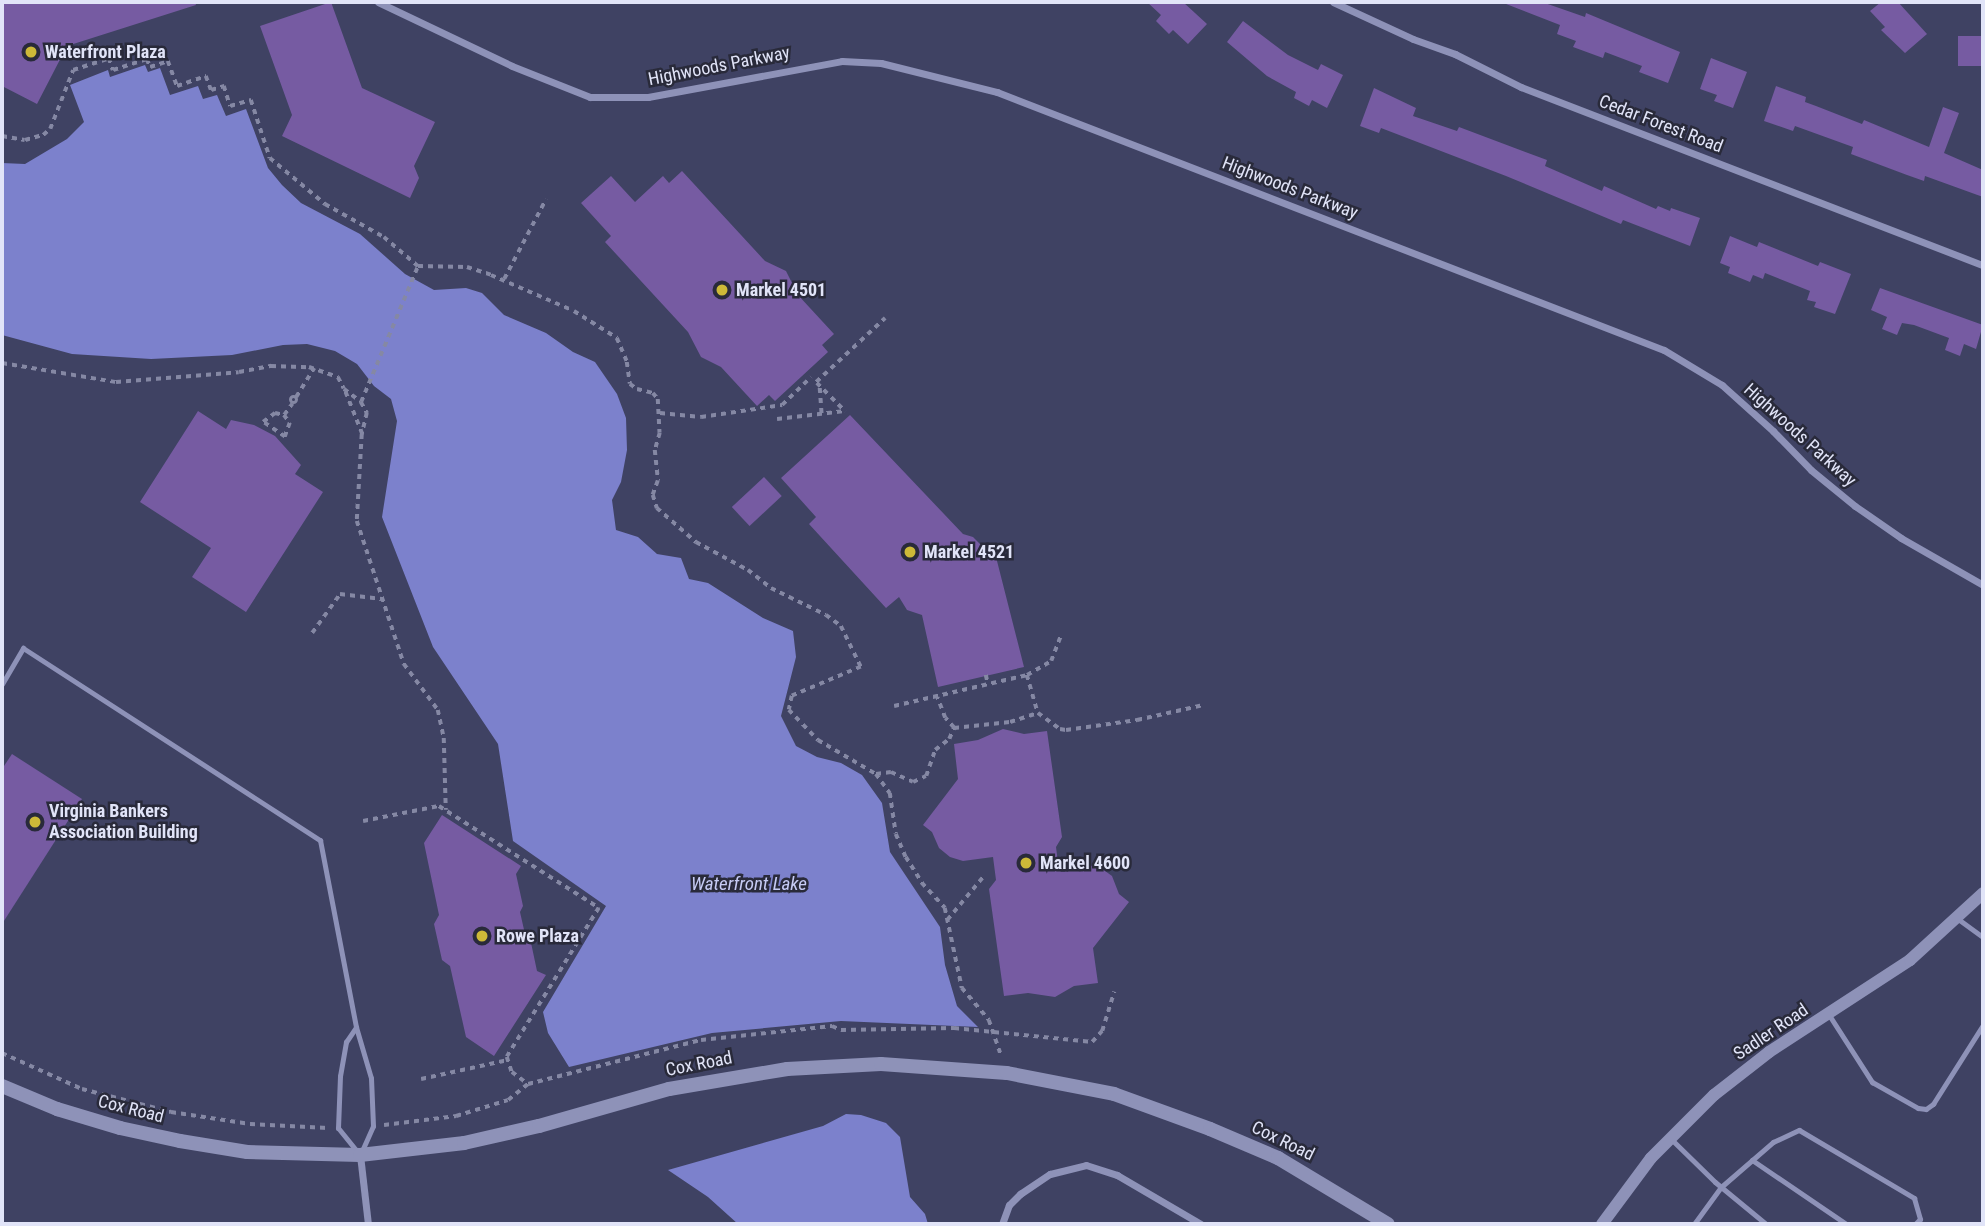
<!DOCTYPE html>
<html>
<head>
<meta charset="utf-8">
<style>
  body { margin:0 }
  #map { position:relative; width:1985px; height:1226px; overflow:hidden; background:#3f4263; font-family:"Roboto Condensed",sans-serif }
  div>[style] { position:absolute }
  .water>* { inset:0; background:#7c81cc }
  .building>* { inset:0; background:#765ba2; transform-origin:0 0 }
  .path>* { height:3.5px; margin-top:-1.75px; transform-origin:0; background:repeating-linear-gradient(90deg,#8588a4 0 5px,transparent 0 10px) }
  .path>.ring { margin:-1.75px; padding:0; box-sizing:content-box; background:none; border:3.5px solid #8588a4; border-radius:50% }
  .service>* { height:5px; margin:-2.5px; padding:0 2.5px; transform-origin:2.5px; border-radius:2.5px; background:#8e92b8 }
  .minor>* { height:7px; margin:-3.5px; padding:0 3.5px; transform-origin:3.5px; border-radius:3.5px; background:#8e92b8 }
  .tertiary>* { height:12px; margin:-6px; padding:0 6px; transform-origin:6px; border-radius:6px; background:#8e92b8 }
  .secondary>* { height:14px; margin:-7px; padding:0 7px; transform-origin:7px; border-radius:7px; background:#8e92b8 }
  .dots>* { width:19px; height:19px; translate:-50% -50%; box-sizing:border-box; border:4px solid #292a3a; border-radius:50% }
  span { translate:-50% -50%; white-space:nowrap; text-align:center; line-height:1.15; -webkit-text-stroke:5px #292a3a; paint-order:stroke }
  .poi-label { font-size:18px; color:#e1e4f8; font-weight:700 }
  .left { translate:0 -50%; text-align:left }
  .street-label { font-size:18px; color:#e1e4f8 }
  .water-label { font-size:19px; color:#c6cbf4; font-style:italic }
  .frame { position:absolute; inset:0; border:4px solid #e1e4f8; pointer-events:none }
</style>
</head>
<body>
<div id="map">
  <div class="water">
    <i style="clip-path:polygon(145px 65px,148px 72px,160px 68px,170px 95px,198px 86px,203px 99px,217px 95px,226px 116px,246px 109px,268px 168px,282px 185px,301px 203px,360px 234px,405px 274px,434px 290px,466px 288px,482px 293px,504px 315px,546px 333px,573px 352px,595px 362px,617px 394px,626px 418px,627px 450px,621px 482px,612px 500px,616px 530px,638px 537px,657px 554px,681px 558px,689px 579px,708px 583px,763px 618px,793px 631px,796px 657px,781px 716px,796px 746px,817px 757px,841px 763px,862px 775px,882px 803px,890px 852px,940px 927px,945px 965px,957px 1006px,978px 1027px,841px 1021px,712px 1033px,569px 1067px,548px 1033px,543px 1012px,606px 906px,513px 841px,498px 744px,433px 647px,382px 517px,397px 421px,391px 399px,374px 386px,357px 364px,335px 351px,307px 344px,283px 345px,232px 355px,151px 359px,72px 354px,2px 335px,2px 163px,25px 164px,67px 139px,84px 122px,70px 85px,108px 70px,110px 77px)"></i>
    <i style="clip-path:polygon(846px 1114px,861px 1115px,886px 1123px,900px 1137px,910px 1197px,925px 1214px,928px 1224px,738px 1224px,708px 1197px,668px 1170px,823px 1126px)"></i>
  </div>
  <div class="building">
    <i style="clip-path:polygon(2px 2px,195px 2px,196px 5px,67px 46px,37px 104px,2px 86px)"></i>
    <i style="clip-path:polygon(331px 2px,362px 88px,435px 122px,414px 166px,419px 178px,410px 198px,282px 136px,292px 115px,260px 26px)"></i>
    <i style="clip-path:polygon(1147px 2px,1183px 2px,1207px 24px,1188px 44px,1173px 30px,1169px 34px,1156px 21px,1161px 15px)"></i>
    <i style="clip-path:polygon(1501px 2px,1542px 2px,1585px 17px,1586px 13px,1680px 52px,1668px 83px,1639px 72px,1642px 66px,1605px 52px,1603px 58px,1573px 47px,1576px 41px,1557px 34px,1560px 25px)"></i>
    <i style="clip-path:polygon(1881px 2px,1898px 2px,1927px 34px,1905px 53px,1881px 30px,1885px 27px,1870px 11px)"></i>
    <i style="clip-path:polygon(1243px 21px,1288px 55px,1318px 70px,1321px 64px,1343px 75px,1327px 108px,1312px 100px,1309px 106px,1294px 98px,1296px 92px,1267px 76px,1227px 42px)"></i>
    <i style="left:1958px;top:36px;width:25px;height:30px"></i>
    <i style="clip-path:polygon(1711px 58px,1747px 72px,1733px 108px,1714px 101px,1717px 95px,1700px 89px)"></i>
    <i style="clip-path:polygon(1776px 86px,1806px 97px,1805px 102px,1816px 106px,1862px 124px,1864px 120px,1929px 147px,1943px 107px,1959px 113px,1944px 153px,1983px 170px,1983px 197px,1925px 176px,1924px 181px,1907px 175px,1851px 154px,1853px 147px,1795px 126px,1793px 131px,1764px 121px)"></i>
    <i style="clip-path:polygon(1374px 88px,1416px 108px,1413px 116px,1457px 131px,1459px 127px,1547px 160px,1545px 166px,1602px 191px,1604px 186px,1656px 209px,1658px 206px,1670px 211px,1671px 208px,1700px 218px,1690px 246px,1623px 220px,1621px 224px,1506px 176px,1381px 128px,1379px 133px,1360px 126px)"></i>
    <i style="clip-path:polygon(682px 171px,765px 261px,786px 271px,798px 295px,834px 334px,822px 345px,828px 352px,775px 401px,769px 395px,757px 406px,721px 367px,701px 357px,688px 332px,605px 242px,611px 236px,581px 203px,611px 176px,635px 202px,663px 176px,669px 183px)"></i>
    <i style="clip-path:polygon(1730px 236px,1757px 247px,1759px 242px,1818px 266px,1820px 262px,1851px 274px,1835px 314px,1814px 307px,1816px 302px,1807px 300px,1810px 291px,1765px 273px,1763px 279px,1753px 275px,1750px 282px,1728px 273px,1730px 267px,1720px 263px)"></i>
    <i style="clip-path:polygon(1880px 288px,1983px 325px,1976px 349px,1964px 344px,1960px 356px,1945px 350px,1949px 338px,1914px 325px,1902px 323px,1897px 335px,1882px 329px,1887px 317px,1871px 310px)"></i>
    <i style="clip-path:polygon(198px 411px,226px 429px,231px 420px,254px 425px,275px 436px,301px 465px,295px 474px,323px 492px,246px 612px,192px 577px,211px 548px,140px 502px)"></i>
    <i style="clip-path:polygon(850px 415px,963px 534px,973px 537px,983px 547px,986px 558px,996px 557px,1024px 667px,938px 687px,922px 615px,907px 610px,899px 597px,886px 608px,809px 524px,816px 517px,781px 478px)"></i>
    <i style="left:764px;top:477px;width:26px;height:44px;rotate:47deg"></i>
    <i style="clip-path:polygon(1003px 729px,1024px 734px,1047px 731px,1062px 837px,1056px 847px,1059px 870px,1088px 865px,1101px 868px,1112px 876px,1119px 894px,1129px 902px,1093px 948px,1098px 983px,1074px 986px,1055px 997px,1028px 993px,1004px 996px,989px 889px,996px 880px,993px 857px,963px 861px,950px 857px,939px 848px,932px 832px,923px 825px,958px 779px,954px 744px,978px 740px)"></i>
    <i style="clip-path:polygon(12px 754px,82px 799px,2px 924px,2px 769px)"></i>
    <i style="clip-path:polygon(442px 815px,521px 866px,516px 874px,523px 906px,520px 912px,525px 934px,530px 938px,537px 971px,546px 975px,494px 1056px,466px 1037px,450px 966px,442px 960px,434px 924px,439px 915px,424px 843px)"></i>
  </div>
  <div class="path">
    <i style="left:2px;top:136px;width:23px;rotate:10deg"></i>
    <i style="left:25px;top:140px;width:19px;rotate:-16deg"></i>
    <i style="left:43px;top:135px;width:9px;rotate:-41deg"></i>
    <i style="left:50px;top:129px;width:63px;rotate:-68.7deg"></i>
    <i style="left:73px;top:70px;width:38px;rotate:-18deg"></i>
    <i style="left:109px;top:58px;width:13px;rotate:72deg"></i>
    <i style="left:113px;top:70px;width:36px;rotate:-18deg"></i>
    <i style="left:147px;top:59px;width:9px;rotate:69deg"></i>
    <i style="left:150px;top:67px;width:19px;rotate:-18deg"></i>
    <i style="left:168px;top:61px;width:27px;rotate:70deg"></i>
    <i style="left:177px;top:86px;width:31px;rotate:-19deg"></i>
    <i style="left:206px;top:76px;width:15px;rotate:70deg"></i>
    <i style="left:211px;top:90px;width:14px;rotate:-17deg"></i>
    <i style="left:224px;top:86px;width:21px;rotate:73deg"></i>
    <i style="left:230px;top:106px;width:22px;rotate:-16deg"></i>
    <i style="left:251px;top:100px;width:61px;rotate:71.9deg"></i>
    <i style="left:270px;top:158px;width:72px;rotate:39.9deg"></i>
    <i style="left:325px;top:204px;width:68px;rotate:29.2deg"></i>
    <i style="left:384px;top:237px;width:45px;rotate:40.5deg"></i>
    <i style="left:418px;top:266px;width:49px;rotate:1.2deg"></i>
    <i style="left:467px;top:267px;width:25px;rotate:18deg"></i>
    <i style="left:491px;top:275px;width:90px;rotate:23.4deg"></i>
    <i style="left:574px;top:311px;width:51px;rotate:32.1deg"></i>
    <i style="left:617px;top:338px;width:26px;rotate:67deg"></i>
    <i style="left:627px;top:362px;width:22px;rotate:82deg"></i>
    <i style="left:630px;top:384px;width:9px;rotate:36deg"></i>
    <i style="left:637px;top:389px;width:16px;rotate:14deg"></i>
    <i style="left:653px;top:393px;width:8px;rotate:50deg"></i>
    <i style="left:658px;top:399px;width:34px;rotate:87deg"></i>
    <i style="left:660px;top:433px;width:18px;rotate:106deg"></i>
    <i style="left:655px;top:450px;width:31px;rotate:84deg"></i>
    <i style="left:658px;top:481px;width:15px;rotate:110deg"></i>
    <i style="left:653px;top:495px;width:14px;rotate:73deg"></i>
    <i style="left:657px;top:508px;width:52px;rotate:41.1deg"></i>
    <i style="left:696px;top:542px;width:59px;rotate:28.3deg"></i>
    <i style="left:748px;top:570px;width:29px;rotate:38deg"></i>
    <i style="left:771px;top:588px;width:61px;rotate:26.1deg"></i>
    <i style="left:826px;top:615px;width:19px;rotate:36deg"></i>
    <i style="left:841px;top:626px;width:46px;rotate:64deg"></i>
    <i style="left:861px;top:667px;width:75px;rotate:157.2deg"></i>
    <i style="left:792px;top:696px;width:14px;rotate:102deg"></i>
    <i style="left:789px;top:710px;width:42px;rotate:46deg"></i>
    <i style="left:818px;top:740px;width:67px;rotate:30.4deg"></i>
    <i style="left:876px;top:774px;width:24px;rotate:54deg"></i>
    <i style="left:890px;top:793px;width:41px;rotate:81.7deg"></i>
    <i style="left:896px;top:834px;width:25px;rotate:67deg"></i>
    <i style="left:906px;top:857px;width:31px;rotate:58deg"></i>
    <i style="left:922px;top:883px;width:34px;rotate:47deg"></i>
    <i style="left:945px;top:908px;width:82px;rotate:78deg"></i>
    <i style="left:962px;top:988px;width:42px;rotate:49.8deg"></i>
    <i style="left:989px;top:1020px;width:37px;rotate:71deg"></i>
    <i style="left:504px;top:279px;width:90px;rotate:-62.3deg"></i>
    <i style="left:2px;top:363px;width:116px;rotate:9.5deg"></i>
    <i style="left:116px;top:382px;width:123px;rotate:-4.6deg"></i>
    <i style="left:239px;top:372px;width:33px;rotate:-11deg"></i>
    <i style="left:271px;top:366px;width:38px;rotate:2deg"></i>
    <i style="left:309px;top:367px;width:31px;rotate:19deg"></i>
    <i style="left:338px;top:377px;width:13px;rotate:63deg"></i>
    <i style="left:816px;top:382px;width:94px;rotate:-42.8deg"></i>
    <i style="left:817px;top:383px;width:40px;rotate:45deg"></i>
    <i style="left:820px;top:388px;width:26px;rotate:86deg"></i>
    <i class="ring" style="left:290.5px;top:396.5px;width:3.5px;height:3.5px"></i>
    <i style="left:296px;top:397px;width:34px;rotate:-58deg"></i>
    <i style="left:361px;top:402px;width:147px;rotate:-67.3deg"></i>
    <i style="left:275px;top:413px;width:9px;rotate:13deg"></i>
    <i style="left:284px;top:415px;width:10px;rotate:53deg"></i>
    <i style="left:290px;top:423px;width:15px;rotate:110deg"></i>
    <i style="left:285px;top:437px;width:27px;rotate:-146deg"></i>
    <i style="left:263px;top:422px;width:15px;rotate:-37deg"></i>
    <i style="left:660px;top:413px;width:41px;rotate:5.6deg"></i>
    <i style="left:701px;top:417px;width:82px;rotate:-8.4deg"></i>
    <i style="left:782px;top:405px;width:40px;rotate:-44deg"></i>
    <i style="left:284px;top:415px;width:14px;rotate:-54deg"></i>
    <i style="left:777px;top:419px;width:68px;rotate:-6.7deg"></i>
    <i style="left:362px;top:434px;width:48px;rotate:-111.8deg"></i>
    <i style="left:344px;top:389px;width:21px;rotate:37deg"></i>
    <i style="left:361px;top:402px;width:13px;rotate:61deg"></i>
    <i style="left:367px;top:413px;width:22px;rotate:103deg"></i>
    <i style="left:362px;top:434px;width:87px;rotate:93.3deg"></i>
    <i style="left:357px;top:521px;width:151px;rotate:71.8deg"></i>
    <i style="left:404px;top:664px;width:57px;rotate:53.5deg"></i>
    <i style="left:438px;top:710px;width:29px;rotate:78deg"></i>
    <i style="left:444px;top:738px;width:72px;rotate:88.4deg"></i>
    <i style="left:312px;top:633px;width:48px;rotate:-54.3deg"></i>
    <i style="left:340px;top:594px;width:42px;rotate:6.8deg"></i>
    <i style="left:986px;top:675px;width:9px;rotate:77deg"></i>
    <i style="left:1027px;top:675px;width:40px;rotate:74deg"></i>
    <i style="left:894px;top:706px;width:137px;rotate:-13.1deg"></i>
    <i style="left:1027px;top:675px;width:28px;rotate:-30deg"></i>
    <i style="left:1051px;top:661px;width:28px;rotate:-69deg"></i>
    <i style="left:954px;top:728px;width:56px;rotate:-6.1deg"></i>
    <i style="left:1010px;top:722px;width:29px;rotate:-18deg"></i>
    <i style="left:1038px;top:713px;width:27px;rotate:36deg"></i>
    <i style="left:1060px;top:729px;width:6px;rotate:9deg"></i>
    <i style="left:1066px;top:730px;width:72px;rotate:-8deg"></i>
    <i style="left:1137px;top:720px;width:68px;rotate:-12.8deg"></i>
    <i style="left:876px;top:774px;width:15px;rotate:-8deg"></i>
    <i style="left:891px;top:772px;width:24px;rotate:24deg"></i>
    <i style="left:913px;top:782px;width:14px;rotate:-25deg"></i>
    <i style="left:926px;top:776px;width:28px;rotate:-71deg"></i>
    <i style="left:935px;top:750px;width:18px;rotate:-38deg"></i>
    <i style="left:949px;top:739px;width:12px;rotate:-66deg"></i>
    <i style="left:954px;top:728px;width:13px;rotate:-132deg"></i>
    <i style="left:945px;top:718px;width:22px;rotate:-111deg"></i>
    <i style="left:363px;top:821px;width:77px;rotate:-11.2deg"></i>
    <i style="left:439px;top:806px;width:190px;rotate:32.5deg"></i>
    <i style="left:599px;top:908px;width:175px;rotate:121.7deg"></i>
    <i style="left:507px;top:1057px;width:16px;rotate:72deg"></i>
    <i style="left:512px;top:1072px;width:20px;rotate:37deg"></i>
    <i style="left:528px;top:1084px;width:179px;rotate:-14.3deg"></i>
    <i style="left:701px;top:1040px;width:132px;rotate:-6.1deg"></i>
    <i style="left:832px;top:1026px;width:10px;rotate:24deg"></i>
    <i style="left:841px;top:1030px;width:113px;rotate:-1deg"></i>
    <i style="left:954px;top:1028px;width:139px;rotate:5.8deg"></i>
    <i style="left:1092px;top:1042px;width:15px;rotate:-48deg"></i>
    <i style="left:1102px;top:1031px;width:41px;rotate:-72.9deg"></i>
    <i style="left:947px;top:920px;width:56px;rotate:-50.1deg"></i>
    <i style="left:2px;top:1053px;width:88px;rotate:24.2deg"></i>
    <i style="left:82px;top:1089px;width:92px;rotate:14.5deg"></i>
    <i style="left:171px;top:1112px;width:80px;rotate:8.6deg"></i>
    <i style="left:250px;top:1124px;width:78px;rotate:2.9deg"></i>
    <i style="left:421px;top:1079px;width:89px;rotate:-12.3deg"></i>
    <i style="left:384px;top:1125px;width:73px;rotate:-7.1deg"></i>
    <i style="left:456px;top:1116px;width:54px;rotate:-17.1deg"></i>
    <i style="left:508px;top:1100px;width:26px;rotate:-39deg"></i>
  </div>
  <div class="service">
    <i style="left:2px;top:684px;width:42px;rotate:-59.7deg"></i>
    <i style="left:23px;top:648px;width:354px;rotate:32.9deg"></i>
    <i style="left:320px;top:840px;width:190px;rotate:79.1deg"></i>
    <i style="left:356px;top:1027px;width:53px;rotate:73.6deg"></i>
    <i style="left:371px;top:1078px;width:48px;rotate:87.6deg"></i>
    <i style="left:373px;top:1126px;width:32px;rotate:114deg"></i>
    <i style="left:360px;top:1155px;width:35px;rotate:-129deg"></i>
    <i style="left:338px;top:1128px;width:52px;rotate:-87.8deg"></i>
    <i style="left:340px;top:1076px;width:35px;rotate:-80deg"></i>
    <i style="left:346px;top:1042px;width:18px;rotate:-56deg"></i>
    <i style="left:1958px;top:919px;width:31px;rotate:36deg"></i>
    <i style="left:1829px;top:1015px;width:80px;rotate:57.3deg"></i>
    <i style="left:1872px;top:1082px;width:53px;rotate:29.5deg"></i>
    <i style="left:1918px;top:1108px;width:8px;rotate:7deg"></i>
    <i style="left:1926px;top:1109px;width:9px;rotate:-36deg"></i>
    <i style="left:1933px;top:1104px;width:93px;rotate:-57.7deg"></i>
    <i style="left:1670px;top:1138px;width:63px;rotate:44.4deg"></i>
    <i style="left:1715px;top:1182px;width:66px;rotate:39.5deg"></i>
    <i style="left:1752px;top:1160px;width:114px;rotate:34.2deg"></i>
    <i style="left:1694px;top:1224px;width:46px;rotate:-53.9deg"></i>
    <i style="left:1721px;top:1187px;width:69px;rotate:-40.9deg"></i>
    <i style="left:1773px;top:1142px;width:29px;rotate:-25deg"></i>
    <i style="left:1799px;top:1130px;width:134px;rotate:30.6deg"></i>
    <i style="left:1914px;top:1198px;width:22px;rotate:74deg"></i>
    <i style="left:1920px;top:1219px;width:7px;rotate:135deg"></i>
  </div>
  <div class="minor">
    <i style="left:378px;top:2px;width:148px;rotate:25.5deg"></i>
    <i style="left:512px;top:66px;width:84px;rotate:21.7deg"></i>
    <i style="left:590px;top:97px;width:58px"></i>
    <i style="left:648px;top:97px;width:197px;rotate:-10.5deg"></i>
    <i style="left:842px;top:61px;width:39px;rotate:3deg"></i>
    <i style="left:881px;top:63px;width:120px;rotate:14deg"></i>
    <i style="left:997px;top:92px;width:715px;rotate:21.15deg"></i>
    <i style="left:1664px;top:350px;width:68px;rotate:31.1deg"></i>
    <i style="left:1722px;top:385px;width:69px;rotate:42deg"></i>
    <i style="left:1773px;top:431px;width:54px;rotate:45.7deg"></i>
    <i style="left:1811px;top:470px;width:57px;rotate:39.3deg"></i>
    <i style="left:1855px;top:506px;width:56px;rotate:34.8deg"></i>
    <i style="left:1901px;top:538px;width:95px;rotate:29.8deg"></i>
    <i style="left:1333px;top:2px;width:88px;rotate:24.8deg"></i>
    <i style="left:1413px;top:39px;width:45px;rotate:19.7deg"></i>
    <i style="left:1455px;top:54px;width:74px;rotate:26.6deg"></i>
    <i style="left:1521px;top:87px;width:495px;rotate:21.1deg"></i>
    <i style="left:360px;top:1155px;width:69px;rotate:83.4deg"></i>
    <i style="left:1002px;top:1224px;width:20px;rotate:-70deg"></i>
    <i style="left:1009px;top:1205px;width:16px;rotate:-45deg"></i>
    <i style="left:1020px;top:1194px;width:36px;rotate:-34deg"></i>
    <i style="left:1050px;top:1174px;width:37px;rotate:-14deg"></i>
    <i style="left:1086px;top:1165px;width:33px;rotate:18deg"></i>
    <i style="left:1117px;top:1175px;width:97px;rotate:30.3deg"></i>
  </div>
  <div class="tertiary">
    <i style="left:1602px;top:1224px;width:82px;rotate:-53.4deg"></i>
    <i style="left:1651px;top:1158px;width:89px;rotate:-45deg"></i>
    <i style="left:1714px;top:1095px;width:70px;rotate:-38deg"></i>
    <i style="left:1769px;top:1052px;width:168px;rotate:-33.1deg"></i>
    <i style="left:1910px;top:960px;width:99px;rotate:-42.5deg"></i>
  </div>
  <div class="secondary">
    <i style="left:2px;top:1086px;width:60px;rotate:22.7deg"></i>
    <i style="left:57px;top:1109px;width:66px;rotate:16.8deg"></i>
    <i style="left:120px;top:1128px;width:61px;rotate:12.2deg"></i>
    <i style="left:180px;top:1141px;width:68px;rotate:9.3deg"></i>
    <i style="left:247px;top:1152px;width:113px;rotate:1.5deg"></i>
    <i style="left:360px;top:1155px;width:105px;rotate:-6.6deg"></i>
    <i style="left:464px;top:1143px;width:77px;rotate:-12.8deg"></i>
    <i style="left:539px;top:1126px;width:135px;rotate:-15.9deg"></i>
    <i style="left:669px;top:1089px;width:120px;rotate:-9.6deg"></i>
    <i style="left:787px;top:1069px;width:94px;rotate:-3deg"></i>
    <i style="left:881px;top:1064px;width:126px;rotate:4.1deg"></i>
    <i style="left:1007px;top:1073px;width:109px;rotate:11.1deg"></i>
    <i style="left:1114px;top:1094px;width:102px;rotate:20deg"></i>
    <i style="left:1210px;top:1129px;width:74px;rotate:23.1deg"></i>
    <i style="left:1278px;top:1158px;width:128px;rotate:31deg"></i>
  </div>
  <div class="dots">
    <i style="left:31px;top:52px;background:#cdb938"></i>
    <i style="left:722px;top:290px;background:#cdb938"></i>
    <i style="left:910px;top:552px;background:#cdb938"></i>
    <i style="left:35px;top:822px;background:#cdb938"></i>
    <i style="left:1026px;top:863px;background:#cdb938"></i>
    <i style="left:482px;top:936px;background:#cdb938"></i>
  </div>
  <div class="poi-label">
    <span class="left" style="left:45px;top:52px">Waterfront Plaza</span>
    <span class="left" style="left:736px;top:290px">Markel 4501</span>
    <span class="left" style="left:924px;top:552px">Markel 4521</span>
    <span class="left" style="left:49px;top:822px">Virginia Bankers<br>Association Building</span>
    <span class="left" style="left:1040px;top:863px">Markel 4600</span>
    <span class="left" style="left:496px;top:936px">Rowe Plaza</span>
  </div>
  <div class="street-label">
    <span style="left:719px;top:66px;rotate:-11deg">Highwoods Parkway</span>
    <span style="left:1661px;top:124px;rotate:21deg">Cedar Forest Road</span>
    <span style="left:1290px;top:188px;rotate:21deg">Highwoods Parkway</span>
    <span style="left:1800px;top:435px;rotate:42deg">Highwoods Parkway</span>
    <span style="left:1771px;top:1032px;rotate:-34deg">Sadler Road</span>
    <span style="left:699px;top:1064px;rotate:-11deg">Cox Road</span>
    <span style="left:131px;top:1109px;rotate:14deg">Cox Road</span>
    <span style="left:1283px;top:1141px;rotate:26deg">Cox Road</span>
  </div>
  <div class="water-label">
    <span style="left:749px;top:884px">Waterfront Lake</span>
  </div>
  <div class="frame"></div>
</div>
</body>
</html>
